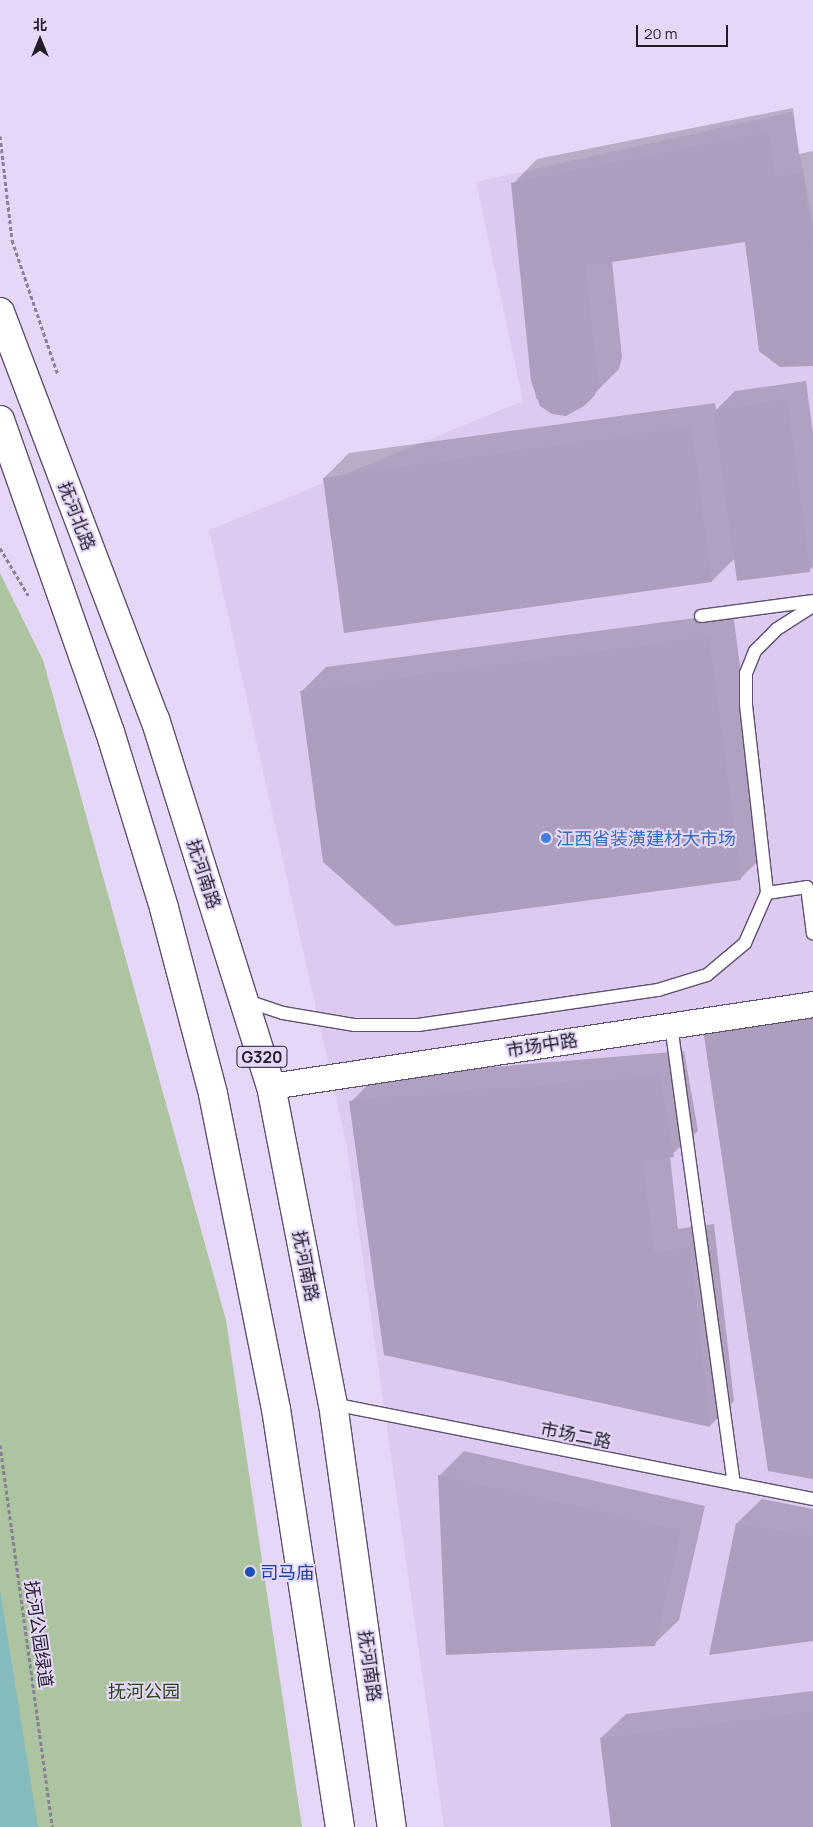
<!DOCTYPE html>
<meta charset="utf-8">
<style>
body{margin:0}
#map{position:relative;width:813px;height:1827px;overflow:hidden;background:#e6d7f8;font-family:Manrope,"Noto Sans SC",sans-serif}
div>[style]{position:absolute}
.built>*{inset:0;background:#dccaf1}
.green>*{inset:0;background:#acc4a0}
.water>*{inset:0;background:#85bbbd}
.shadow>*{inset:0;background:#0003}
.building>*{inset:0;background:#ac9ebc}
.path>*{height:3px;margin-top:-1.5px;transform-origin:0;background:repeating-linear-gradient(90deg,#897f96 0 4px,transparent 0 6.5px)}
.roads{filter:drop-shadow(1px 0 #5e516d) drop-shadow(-1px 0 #5e516d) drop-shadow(0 1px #5e516d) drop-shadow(0 -1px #5e516d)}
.service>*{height:12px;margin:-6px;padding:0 6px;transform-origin:6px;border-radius:6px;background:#fff}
.minor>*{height:25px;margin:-12.5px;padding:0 12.5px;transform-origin:12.5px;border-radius:12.5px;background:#fff}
.trunk>*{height:28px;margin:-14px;padding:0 14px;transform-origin:14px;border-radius:14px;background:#fff}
.dots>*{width:14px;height:14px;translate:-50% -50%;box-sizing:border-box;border:2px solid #e6d7f8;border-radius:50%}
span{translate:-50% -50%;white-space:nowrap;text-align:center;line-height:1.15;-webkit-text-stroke:4px #e6d7f8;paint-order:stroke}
.shield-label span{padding:1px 4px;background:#e6d7f8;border:1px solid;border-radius:4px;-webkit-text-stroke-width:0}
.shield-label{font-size:16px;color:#211c27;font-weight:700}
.street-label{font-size:18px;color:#211c27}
.shop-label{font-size:18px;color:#366cbe}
.left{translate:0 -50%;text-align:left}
.transit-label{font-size:18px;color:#164399}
.park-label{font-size:18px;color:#284714}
.north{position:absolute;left:15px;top:15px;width:50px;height:50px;-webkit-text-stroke:4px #e6d7f8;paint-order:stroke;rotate:0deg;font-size:14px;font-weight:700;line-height:20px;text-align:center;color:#211c27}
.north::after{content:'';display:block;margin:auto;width:18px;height:22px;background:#211c27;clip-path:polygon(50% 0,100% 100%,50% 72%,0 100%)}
.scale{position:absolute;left:636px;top:25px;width:92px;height:22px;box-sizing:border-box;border:2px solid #211c27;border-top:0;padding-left:6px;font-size:15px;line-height:18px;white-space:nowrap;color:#211c27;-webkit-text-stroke:4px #e6d7f8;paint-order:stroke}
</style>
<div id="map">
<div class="built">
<div style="clip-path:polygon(792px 112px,813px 222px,813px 1827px,444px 1827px,347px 1147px,209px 530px,523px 401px,476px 182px)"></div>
</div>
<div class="green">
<div style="clip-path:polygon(0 573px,43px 660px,226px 1320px,302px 1827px,27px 1827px,0 1640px)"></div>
</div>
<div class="water">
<div style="clip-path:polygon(0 1590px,38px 1827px,0 1827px)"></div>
</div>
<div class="shadow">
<div style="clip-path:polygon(793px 108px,799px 154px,813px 151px,813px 365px,781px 366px,746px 241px,612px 261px,622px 357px,619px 369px,583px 405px,553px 413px,536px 398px,513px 184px,537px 159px)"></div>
<div style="clip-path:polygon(806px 381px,813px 434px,813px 567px,809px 570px,735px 558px,712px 581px,324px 478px,349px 453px,715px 403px,716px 410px,735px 391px)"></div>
<div style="clip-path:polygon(733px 613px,765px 854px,741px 878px,302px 691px,326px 667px)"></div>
<div style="clip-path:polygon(684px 1051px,698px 1131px,670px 1156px,678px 1229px,714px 1224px,734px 1401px,710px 1426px,385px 1354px,351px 1102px,375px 1077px)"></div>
<div style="clip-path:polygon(464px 1451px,705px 1506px,679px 1620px,654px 1644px,439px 1476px)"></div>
<div style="clip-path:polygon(762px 1499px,813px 1509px,813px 1640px,737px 1523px)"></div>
<div style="clip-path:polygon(813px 1691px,813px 1827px,612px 1827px,601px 1738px,626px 1714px)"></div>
</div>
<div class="building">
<div style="clip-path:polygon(769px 132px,775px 178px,803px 172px,813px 254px,813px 366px,780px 367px,759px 351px,745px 242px,585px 266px,598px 383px,595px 395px,584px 406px,566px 416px,552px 414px,540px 406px,531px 381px,511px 183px)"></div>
<div style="clip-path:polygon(787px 400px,810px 572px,737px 581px,714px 410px)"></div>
<div style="clip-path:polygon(691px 427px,712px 582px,344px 633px,323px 478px)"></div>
<div style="clip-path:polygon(709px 637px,741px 880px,395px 926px,323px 862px,300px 691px)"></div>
<div style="clip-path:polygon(813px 1013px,813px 1479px,768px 1471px,703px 1029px)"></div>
<div style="clip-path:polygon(659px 1075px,674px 1157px,643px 1161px,654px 1253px,690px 1248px,710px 1427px,384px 1355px,349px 1101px)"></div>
<div style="clip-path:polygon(438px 1475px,681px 1530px,655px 1646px,446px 1655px)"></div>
<div style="clip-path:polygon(736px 1523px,813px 1537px,813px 1641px,709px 1655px)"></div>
<div style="clip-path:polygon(813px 1712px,813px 1827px,611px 1827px,600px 1738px)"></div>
</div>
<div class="path">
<div style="left:0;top:136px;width:105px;rotate:83.4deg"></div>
<div style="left:12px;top:240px;width:143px;rotate:71.2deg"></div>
<div style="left:0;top:548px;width:55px;rotate:59.2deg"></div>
<div style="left:0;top:1445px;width:386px;rotate:82.2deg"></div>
</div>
<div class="roads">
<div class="service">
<div style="left:813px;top:606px;width:43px;rotate:147.4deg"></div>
<div style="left:777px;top:629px;width:31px;rotate:135deg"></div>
<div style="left:755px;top:651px;width:24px;rotate:112deg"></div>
<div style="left:746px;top:673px;width:32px;rotate:90deg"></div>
<div style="left:746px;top:705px;width:189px;rotate:83.6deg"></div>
<div style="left:767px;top:893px;width:40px;rotate:-8.5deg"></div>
<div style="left:807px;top:887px;width:47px;rotate:82.7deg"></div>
<div style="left:701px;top:616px;width:113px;rotate:-7.6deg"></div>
<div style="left:244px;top:1000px;width:41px;rotate:18.4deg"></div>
<div style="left:283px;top:1013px;width:73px;rotate:9.5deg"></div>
<div style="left:355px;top:1025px;width:63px"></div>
<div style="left:418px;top:1025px;width:243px;rotate:-8.3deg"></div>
<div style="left:658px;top:990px;width:51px;rotate:-17deg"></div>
<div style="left:707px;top:975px;width:50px;rotate:-40.1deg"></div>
<div style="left:745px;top:943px;width:55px;rotate:-66.3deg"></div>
<div style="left:671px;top:1025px;width:463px;rotate:82.2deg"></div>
<div style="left:333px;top:1404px;width:489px;rotate:11.2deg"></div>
</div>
<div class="minor">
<div style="left:271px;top:1086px;width:548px;rotate:-8.6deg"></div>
</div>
<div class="trunk">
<div style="left:0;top:312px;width:436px;rotate:69.2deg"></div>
<div style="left:155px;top:719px;width:385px;rotate:72.5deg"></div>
<div style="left:271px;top:1086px;width:324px;rotate:79deg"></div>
<div style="left:333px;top:1404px;width:427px;rotate:82.1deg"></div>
<div style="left:0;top:420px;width:331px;rotate:70.6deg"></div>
<div style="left:110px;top:732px;width:184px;rotate:72.9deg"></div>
<div style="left:164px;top:908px;width:192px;rotate:75.2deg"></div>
<div style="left:213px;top:1094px;width:321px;rotate:78.7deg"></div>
<div style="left:276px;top:1409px;width:423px;rotate:81.3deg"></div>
</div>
</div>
<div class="dots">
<div style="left:546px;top:838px;background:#3f7fe0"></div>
<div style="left:250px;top:1572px;background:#1a4fb4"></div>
</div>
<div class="shield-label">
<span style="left:262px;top:1057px">G320</span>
</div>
<div class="street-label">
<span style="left:77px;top:516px;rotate:69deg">抚河北路</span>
<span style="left:204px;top:874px;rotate:72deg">抚河南路</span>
<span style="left:542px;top:1045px;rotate:-9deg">市场中路</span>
<span style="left:306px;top:1266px;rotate:79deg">抚河南路</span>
<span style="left:576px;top:1435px;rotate:11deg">市场二路</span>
<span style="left:39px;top:1634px;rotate:82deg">抚河公园绿道</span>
<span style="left:370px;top:1666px;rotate:82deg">抚河南路</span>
</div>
<div class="shop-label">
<span class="left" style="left:556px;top:838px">江西省装潢建材大市场</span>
</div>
<div class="transit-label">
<span class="left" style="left:260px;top:1572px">司马庙</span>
</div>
<div class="park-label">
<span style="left:144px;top:1691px">抚河公园</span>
</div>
<div class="north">北</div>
<div class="scale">20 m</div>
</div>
